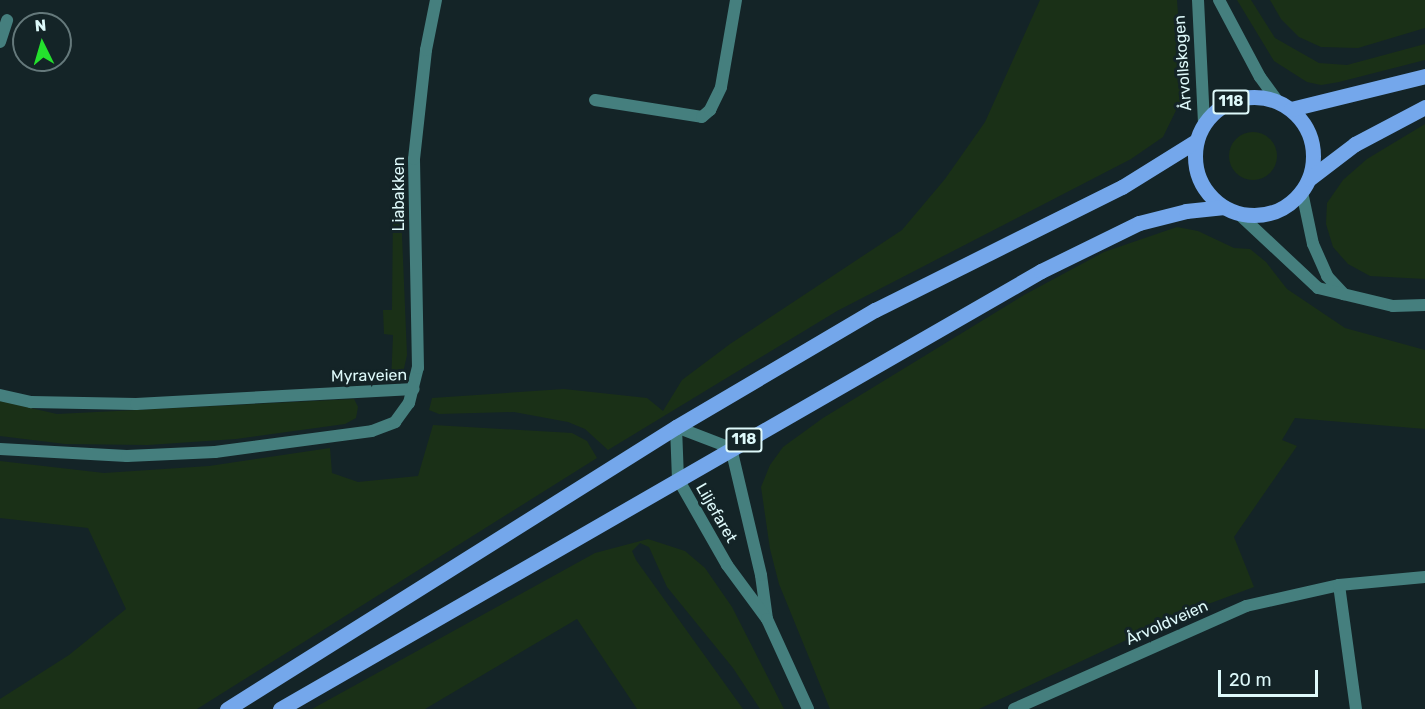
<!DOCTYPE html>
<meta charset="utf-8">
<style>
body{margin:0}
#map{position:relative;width:1425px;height:709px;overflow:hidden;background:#142427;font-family:Rubik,sans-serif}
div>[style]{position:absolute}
.green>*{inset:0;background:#1a3017}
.round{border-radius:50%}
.street>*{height:12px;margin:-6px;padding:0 6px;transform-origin:6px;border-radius:6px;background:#457f7e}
.primary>*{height:15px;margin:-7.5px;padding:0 7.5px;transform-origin:7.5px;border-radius:7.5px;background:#74a7eb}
.primary>.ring{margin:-7.5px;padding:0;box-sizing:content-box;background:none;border:15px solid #74a7eb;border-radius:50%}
span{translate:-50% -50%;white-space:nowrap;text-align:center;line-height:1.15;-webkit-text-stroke:6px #142427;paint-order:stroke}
.shield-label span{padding:2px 4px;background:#142427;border:2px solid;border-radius:4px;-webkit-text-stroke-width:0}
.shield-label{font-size:15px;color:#def9fa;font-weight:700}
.street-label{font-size:16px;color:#def9fa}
.north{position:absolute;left:12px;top:12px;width:60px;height:60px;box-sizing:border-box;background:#142427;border:2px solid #65797b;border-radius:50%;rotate:355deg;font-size:16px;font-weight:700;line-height:24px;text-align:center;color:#def9fa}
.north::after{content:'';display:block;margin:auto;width:21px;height:27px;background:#24e02d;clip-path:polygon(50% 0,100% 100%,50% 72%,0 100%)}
.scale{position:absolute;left:1218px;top:670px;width:100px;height:27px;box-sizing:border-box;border:3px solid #def9fa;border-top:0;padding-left:8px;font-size:18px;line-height:21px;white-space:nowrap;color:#def9fa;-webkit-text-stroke:4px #142427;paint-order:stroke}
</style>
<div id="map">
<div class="green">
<div style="clip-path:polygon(1040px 0,1177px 0,1184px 94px,1163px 137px,1131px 159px,837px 311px,608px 450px,585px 429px,568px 422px,514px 412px,439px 414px,429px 410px,432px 398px,564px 389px,647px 398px,663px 411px,682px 380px,730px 344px,902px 230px,945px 179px,985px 122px)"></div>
<div style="clip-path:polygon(1237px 0,1251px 0,1275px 38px,1319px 63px,1347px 65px,1425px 44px,1425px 60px,1339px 82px,1321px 85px,1307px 82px,1274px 61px)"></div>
<div style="clip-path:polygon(1270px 0,1425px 0,1425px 28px,1358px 48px,1321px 47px,1299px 37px,1281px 19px)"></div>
<div style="clip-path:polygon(1425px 124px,1425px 279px,1370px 276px,1348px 264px,1333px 247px,1326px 224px,1327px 203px,1343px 180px,1367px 159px)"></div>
<div class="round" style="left:1229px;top:132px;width:48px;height:48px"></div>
<div style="clip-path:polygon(393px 210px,401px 211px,407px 355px,401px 382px,391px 383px,393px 335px,384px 334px,383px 310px,392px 310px)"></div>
<div style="clip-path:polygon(1177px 227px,1198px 231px,1234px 248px,1250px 249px,1266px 262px,1287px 289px,1345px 328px,1425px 350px,1425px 429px,1295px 418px,1282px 440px,1297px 446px,1234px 537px,1254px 587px,1184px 613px,979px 709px,830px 709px,779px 584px,770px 549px,761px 487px,770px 465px,783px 447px,823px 418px,1024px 295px,1104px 252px)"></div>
<div style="clip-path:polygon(354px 399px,358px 407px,356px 418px,345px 424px,236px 439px,148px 445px,65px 444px,0 436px,0 401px,57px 414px)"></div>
<div style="clip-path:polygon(433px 425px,572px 433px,587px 441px,597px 458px,197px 709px,0 709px,0 699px,69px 655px,126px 609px,88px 528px,0 518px,0 461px,104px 473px,209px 466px,330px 448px,332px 473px,358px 482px,418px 476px)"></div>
<div style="clip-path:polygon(648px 539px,685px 551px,705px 568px,732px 607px,784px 709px,760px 709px,733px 668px,667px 587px,649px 547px,640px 543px,632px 551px,636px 560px,743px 709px,637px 709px,577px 619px,425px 709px,312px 709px,595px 553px)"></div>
</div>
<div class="street">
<div style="left:1198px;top:0;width:124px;rotate:87.2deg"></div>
<div style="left:1219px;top:0;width:87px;rotate:62deg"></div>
<div style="left:1260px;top:77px;width:31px;rotate:54deg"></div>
<div style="left:0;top:42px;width:23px;rotate:-72deg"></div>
<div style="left:595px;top:100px;width:108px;rotate:9deg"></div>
<div style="left:702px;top:117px;width:11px;rotate:-41deg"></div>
<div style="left:710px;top:110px;width:25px;rotate:-64deg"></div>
<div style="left:721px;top:87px;width:88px;rotate:-80.2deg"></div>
<div style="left:1302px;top:192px;width:53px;rotate:78.1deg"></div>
<div style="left:1313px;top:244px;width:35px;rotate:66deg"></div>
<div style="left:1327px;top:276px;width:25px;rotate:47deg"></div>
<div style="left:1240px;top:215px;width:107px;rotate:43.1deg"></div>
<div style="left:1318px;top:288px;width:77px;rotate:13.5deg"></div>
<div style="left:1393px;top:306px;width:32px;rotate:-2deg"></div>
<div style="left:0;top:395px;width:32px;rotate:13deg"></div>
<div style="left:31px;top:402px;width:105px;rotate:1.1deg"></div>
<div style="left:136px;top:404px;width:278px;rotate:-3.1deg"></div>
<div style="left:0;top:449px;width:127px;rotate:3.2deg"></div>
<div style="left:127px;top:456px;width:88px;rotate:-2.6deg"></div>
<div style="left:215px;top:452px;width:158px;rotate:-7.6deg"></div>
<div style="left:372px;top:431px;width:25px;rotate:-21deg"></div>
<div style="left:395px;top:422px;width:24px;rotate:-54deg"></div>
<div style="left:409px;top:403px;width:36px;rotate:-76deg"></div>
<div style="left:418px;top:368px;width:209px;rotate:-91.1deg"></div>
<div style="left:414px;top:159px;width:110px;rotate:-83.7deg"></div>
<div style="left:426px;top:50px;width:51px;rotate:-78.7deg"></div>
<div style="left:1339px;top:585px;width:125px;rotate:82.2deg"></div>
<div style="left:767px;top:619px;width:44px;rotate:-97.8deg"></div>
<div style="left:761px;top:575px;width:130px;rotate:-103.3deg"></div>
<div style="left:731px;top:448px;width:59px;rotate:-159.1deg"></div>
<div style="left:676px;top:427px;width:52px;rotate:87.8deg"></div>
<div style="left:678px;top:479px;width:99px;rotate:60.3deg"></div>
<div style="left:727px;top:565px;width:67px;rotate:53.5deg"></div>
<div style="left:767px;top:619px;width:99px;rotate:65.5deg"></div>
<div style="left:1014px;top:709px;width:254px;rotate:-23.9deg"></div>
<div style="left:1246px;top:606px;width:95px;rotate:-12.7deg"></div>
<div style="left:1339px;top:585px;width:86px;rotate:-5.3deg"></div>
</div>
<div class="primary">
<div class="ring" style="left:1195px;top:97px;width:103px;height:103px"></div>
<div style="left:1291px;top:109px;width:138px;rotate:-13.8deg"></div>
<div style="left:1309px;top:179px;width:58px;rotate:-37.3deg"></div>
<div style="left:1355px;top:144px;width:79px;rotate:-27.9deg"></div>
<div style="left:227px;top:709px;width:530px;rotate:-32.13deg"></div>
<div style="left:676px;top:427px;width:231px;rotate:-30.5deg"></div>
<div style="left:875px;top:310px;width:276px;rotate:-26.5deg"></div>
<div style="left:1122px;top:187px;width:87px;rotate:-31.9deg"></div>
<div style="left:280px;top:709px;width:878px;rotate:-29.92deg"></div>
<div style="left:1041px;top:271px;width:109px;rotate:-26.1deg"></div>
<div style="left:1139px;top:223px;width:49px;rotate:-14.3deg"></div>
<div style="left:1186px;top:211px;width:36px;rotate:-6deg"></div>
</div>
<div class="shield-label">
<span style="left:1231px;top:102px">118</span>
<span style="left:744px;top:440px">118</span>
</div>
<div class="street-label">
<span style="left:1183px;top:63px;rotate:-94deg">Årvollskogen</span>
<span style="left:399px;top:194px;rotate:-90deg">Liabakken</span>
<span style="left:369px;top:376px;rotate:-1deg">Myraveien</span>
<span style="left:716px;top:513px;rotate:60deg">Liljefaret</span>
<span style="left:1167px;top:623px;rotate:-24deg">Årvoldveien</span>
</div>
<div class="north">N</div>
<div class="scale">20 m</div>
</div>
